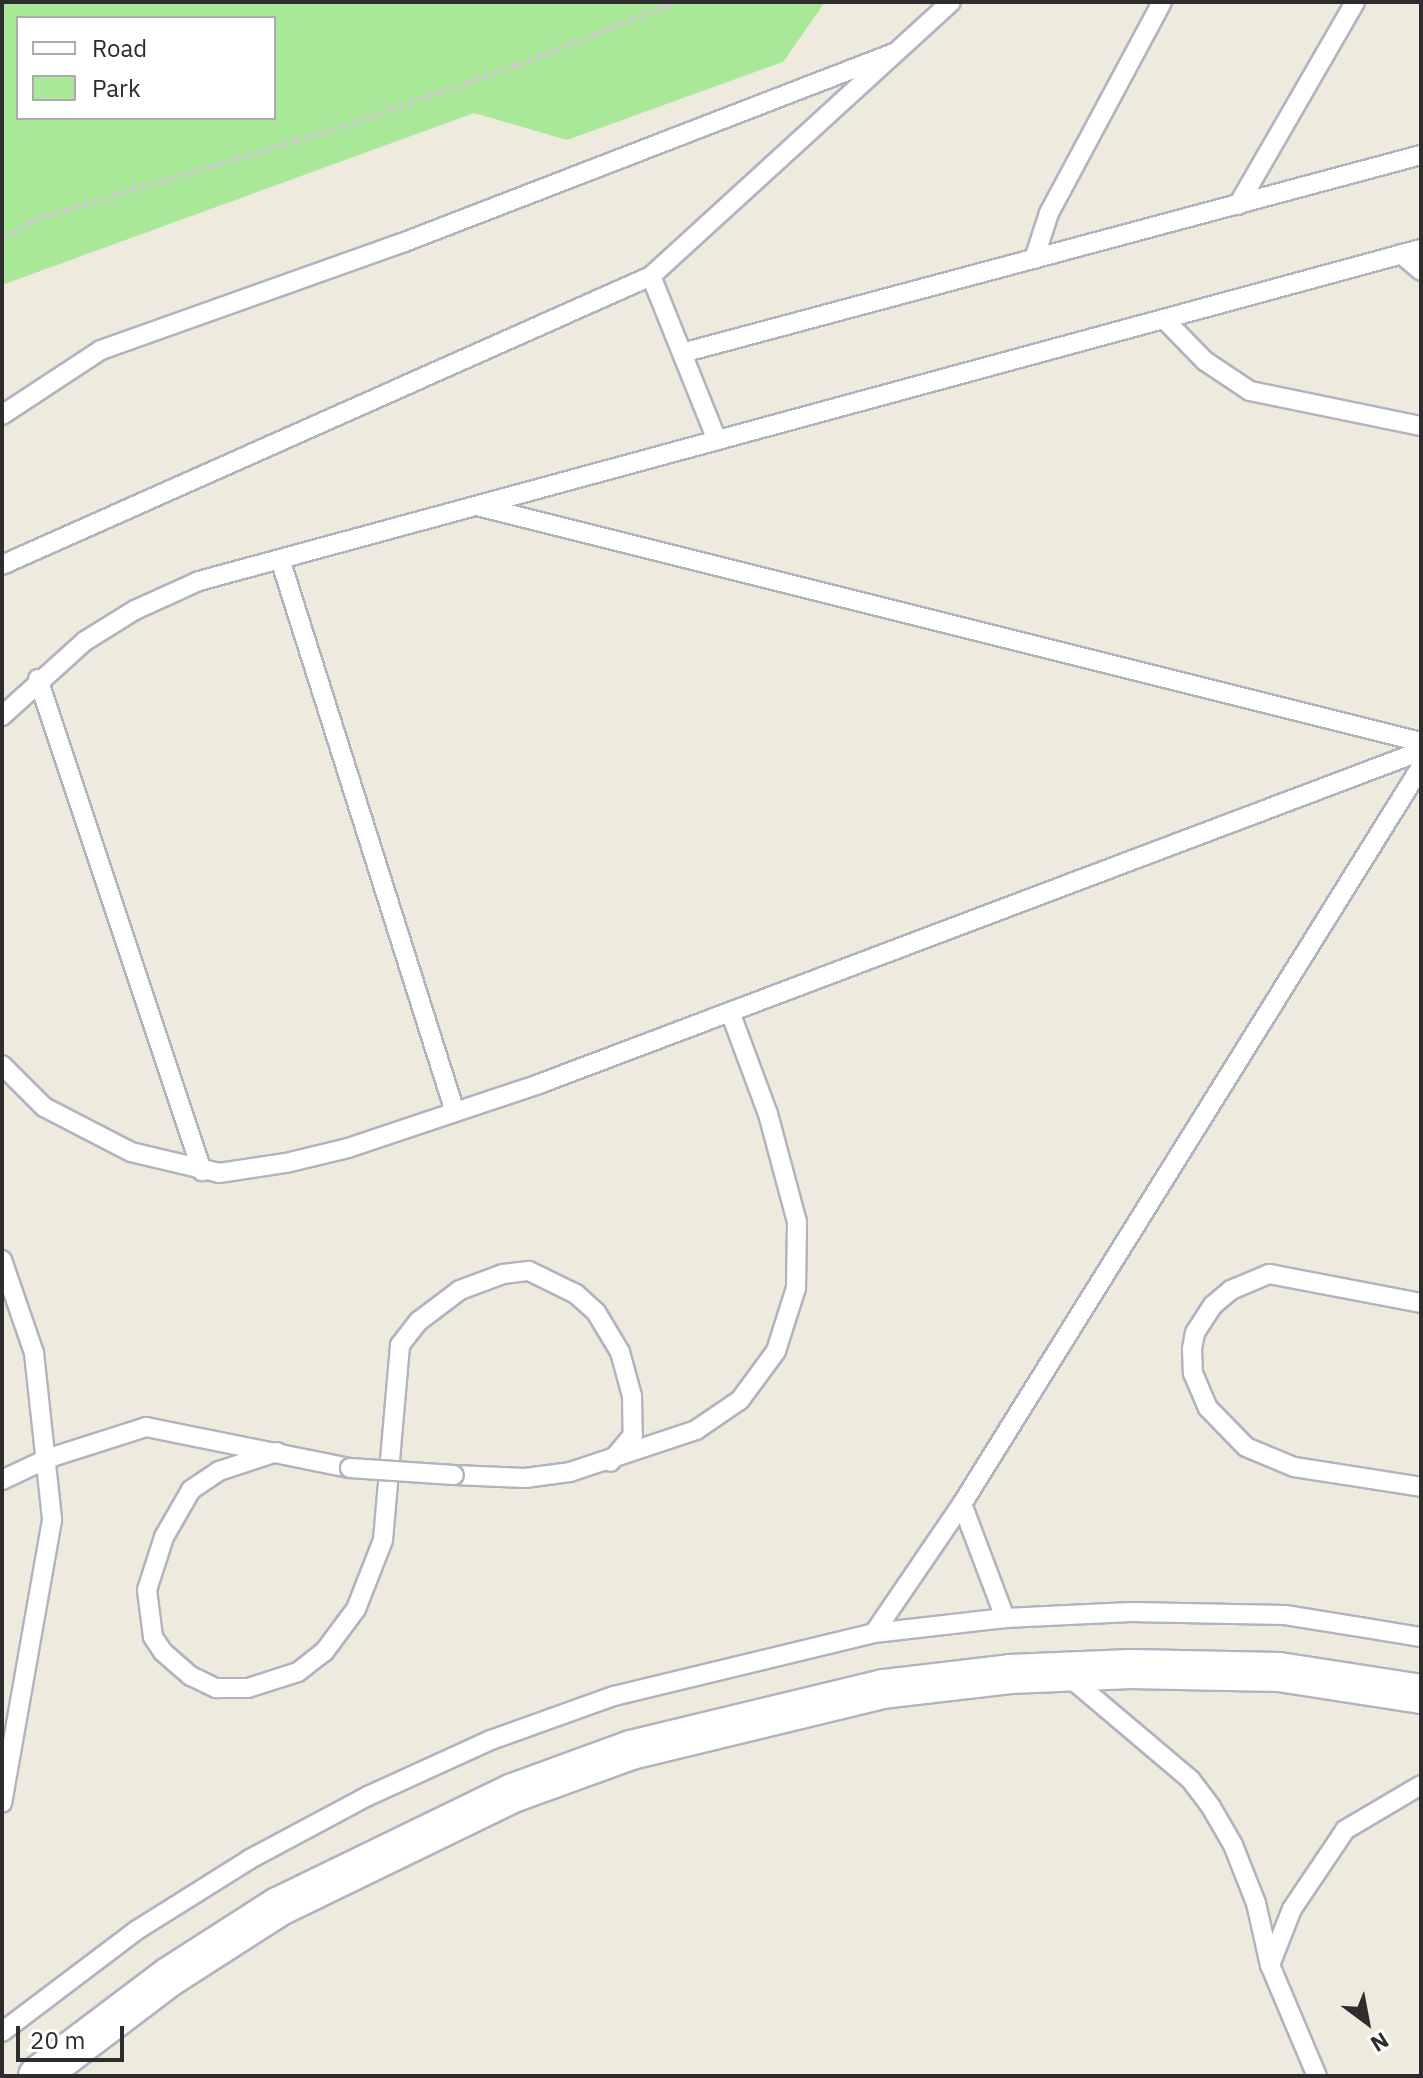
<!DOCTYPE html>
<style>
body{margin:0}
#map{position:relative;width:1423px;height:2078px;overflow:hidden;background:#efeade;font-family:"IBM Plex Sans",sans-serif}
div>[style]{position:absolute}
.green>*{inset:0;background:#a9e898}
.path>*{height:5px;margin-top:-2.5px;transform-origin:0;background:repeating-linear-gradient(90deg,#cdcdcd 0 6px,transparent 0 10px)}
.roads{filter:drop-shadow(2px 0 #b2b3c1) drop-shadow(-2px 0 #b2b3c1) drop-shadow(0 2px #b2b3c1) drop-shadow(0 -2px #b2b3c1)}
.service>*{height:18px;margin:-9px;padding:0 9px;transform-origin:9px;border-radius:9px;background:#fff}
.minor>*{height:38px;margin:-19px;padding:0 19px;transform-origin:19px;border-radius:19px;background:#fff}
.bridges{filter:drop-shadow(2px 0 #b2b3c1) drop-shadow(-2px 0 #b2b3c1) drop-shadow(0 2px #b2b3c1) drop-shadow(0 -2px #b2b3c1)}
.service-bridge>*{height:18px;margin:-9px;padding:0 9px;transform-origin:9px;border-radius:9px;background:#fff}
span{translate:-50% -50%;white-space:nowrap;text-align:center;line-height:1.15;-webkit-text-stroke:8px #fff;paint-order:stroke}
.frame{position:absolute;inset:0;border:4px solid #2d2d2d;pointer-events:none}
.legend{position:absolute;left:16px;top:16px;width:260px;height:104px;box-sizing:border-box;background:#fff;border:2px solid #ababab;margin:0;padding:10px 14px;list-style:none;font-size:24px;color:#2d2d2d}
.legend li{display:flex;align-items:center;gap:16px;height:40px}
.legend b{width:40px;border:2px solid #ababab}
.north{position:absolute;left:1327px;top:1982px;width:80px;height:80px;-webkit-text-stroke:6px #fff;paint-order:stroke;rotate:148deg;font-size:22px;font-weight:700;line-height:32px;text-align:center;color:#2d2d2d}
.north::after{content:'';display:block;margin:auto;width:28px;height:36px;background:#2d2d2d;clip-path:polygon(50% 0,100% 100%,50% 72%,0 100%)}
.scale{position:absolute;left:16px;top:2026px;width:108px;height:36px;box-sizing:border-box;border:4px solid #2d2d2d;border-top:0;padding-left:10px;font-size:24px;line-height:28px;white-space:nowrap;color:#2d2d2d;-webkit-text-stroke:6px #fff;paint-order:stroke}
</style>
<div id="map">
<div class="green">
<div style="clip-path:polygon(evenodd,2px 2px,825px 2px,783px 62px,567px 140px,474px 113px,2px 285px,2px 2px,18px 18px,274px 18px,274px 118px,18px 118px,18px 18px)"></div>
</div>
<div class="path">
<div style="left:2px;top:239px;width:39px;rotate:-31deg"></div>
<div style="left:35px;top:219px;width:310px;rotate:-16.7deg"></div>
<div style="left:332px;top:130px;width:196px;rotate:-19.4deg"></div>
<div style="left:517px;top:65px;width:170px;rotate:-21.7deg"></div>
</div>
<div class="roads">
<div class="service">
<div style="left:1238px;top:205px;width:234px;rotate:-60deg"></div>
<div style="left:1401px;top:254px;width:26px;rotate:40deg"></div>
<div style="left:1034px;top:259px;width:48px;rotate:-71.9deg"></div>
<div style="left:1049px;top:213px;width:239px;rotate:-61.8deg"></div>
<div style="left:651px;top:276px;width:177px;rotate:68.1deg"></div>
<div style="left:1164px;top:319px;width:59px;rotate:45.7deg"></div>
<div style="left:1205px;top:361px;width:54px;rotate:33.7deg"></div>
<div style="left:1250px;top:391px;width:175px;rotate:11.6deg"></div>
<div style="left:682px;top:353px;width:765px;rotate:-15deg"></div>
<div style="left:2px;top:415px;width:118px;rotate:-33.3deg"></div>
<div style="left:101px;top:350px;width:319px;rotate:-19.6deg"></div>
<div style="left:402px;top:243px;width:527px;rotate:-21.12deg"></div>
<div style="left:477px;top:506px;width:973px;rotate:14.04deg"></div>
<div style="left:280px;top:559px;width:580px;rotate:72.44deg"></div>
<div style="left:2px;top:565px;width:710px;rotate:-24deg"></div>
<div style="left:651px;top:276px;width:406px;rotate:-42.4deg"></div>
<div style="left:38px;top:679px;width:519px;rotate:71.57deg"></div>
<div style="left:2px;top:716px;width:112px;rotate:-42.1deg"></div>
<div style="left:85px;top:641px;width:59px;rotate:-31.8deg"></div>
<div style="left:135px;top:610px;width:70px;rotate:-24.4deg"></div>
<div style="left:199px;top:581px;width:1266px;rotate:-15.2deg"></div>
<div style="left:2px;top:1065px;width:59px;rotate:45deg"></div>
<div style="left:44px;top:1107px;width:98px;rotate:27.3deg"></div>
<div style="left:131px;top:1152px;width:90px;rotate:13.4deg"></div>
<div style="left:219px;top:1173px;width:68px;rotate:-8.5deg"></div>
<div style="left:286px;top:1163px;width:64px;rotate:-13.6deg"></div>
<div style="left:348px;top:1148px;width:201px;rotate:-18.5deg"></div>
<div style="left:539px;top:1084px;width:943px;rotate:-20.68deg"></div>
<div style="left:2px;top:1260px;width:98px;rotate:71deg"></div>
<div style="left:34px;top:1353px;width:168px;rotate:83.8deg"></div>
<div style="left:52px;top:1520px;width:287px;rotate:100deg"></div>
<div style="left:1421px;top:1303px;width:155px;rotate:-169.2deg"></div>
<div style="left:1269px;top:1274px;width:41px;rotate:157.2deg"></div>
<div style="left:1231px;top:1290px;width:23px;rotate:140deg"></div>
<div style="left:1213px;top:1305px;width:33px;rotate:123deg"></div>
<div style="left:1195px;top:1333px;width:16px;rotate:101deg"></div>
<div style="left:1192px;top:1349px;width:24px;rotate:88deg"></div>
<div style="left:1193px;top:1373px;width:38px;rotate:67deg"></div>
<div style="left:1208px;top:1408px;width:54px;rotate:45.7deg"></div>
<div style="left:1246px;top:1447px;width:52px;rotate:22.6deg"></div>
<div style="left:1294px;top:1467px;width:129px;rotate:8.9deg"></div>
<div style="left:277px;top:1452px;width:61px;rotate:161.9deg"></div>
<div style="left:219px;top:1471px;width:34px;rotate:146deg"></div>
<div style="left:191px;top:1490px;width:54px;rotate:119.9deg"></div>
<div style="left:164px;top:1537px;width:56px;rotate:107.8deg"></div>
<div style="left:147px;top:1590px;width:47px;rotate:82.7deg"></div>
<div style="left:153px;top:1637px;width:18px;rotate:56deg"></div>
<div style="left:163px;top:1652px;width:37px;rotate:41deg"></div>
<div style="left:191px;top:1676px;width:28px;rotate:26deg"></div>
<div style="left:216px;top:1688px;width:32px"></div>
<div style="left:248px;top:1688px;width:52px;rotate:-17.7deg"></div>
<div style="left:298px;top:1672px;width:33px;rotate:-38deg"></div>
<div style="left:324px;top:1652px;width:54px;rotate:-53.3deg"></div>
<div style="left:356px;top:1609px;width:74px;rotate:-68.6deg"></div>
<div style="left:383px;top:1540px;width:196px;rotate:-85deg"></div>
<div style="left:400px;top:1345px;width:31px;rotate:-52deg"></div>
<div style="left:419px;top:1321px;width:51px;rotate:-37.1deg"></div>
<div style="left:460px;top:1290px;width:46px;rotate:-20.4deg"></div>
<div style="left:503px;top:1274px;width:26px;rotate:-7deg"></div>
<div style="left:529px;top:1271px;width:52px;rotate:26.1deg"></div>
<div style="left:576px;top:1294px;width:27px;rotate:42deg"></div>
<div style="left:596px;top:1312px;width:47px;rotate:59deg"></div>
<div style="left:620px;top:1352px;width:46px;rotate:74.7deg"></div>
<div style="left:632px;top:1396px;width:39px;rotate:89deg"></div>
<div style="left:633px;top:1435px;width:35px;rotate:130deg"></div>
<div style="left:454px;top:1475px;width:71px;rotate:2.4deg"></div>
<div style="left:525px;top:1478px;width:45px;rotate:-7.6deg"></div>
<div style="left:570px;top:1472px;width:133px;rotate:-18.4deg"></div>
<div style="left:696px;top:1430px;width:53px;rotate:-34.3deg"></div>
<div style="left:740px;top:1400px;width:61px;rotate:-53.7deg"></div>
<div style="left:776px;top:1351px;width:66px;rotate:-72.4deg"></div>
<div style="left:796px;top:1288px;width:66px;rotate:-89.1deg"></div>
<div style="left:797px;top:1222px;width:112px;rotate:-105deg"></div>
<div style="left:768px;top:1114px;width:109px;rotate:-110.4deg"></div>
<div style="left:2px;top:1480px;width:52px;rotate:-25.1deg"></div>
<div style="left:49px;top:1458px;width:102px;rotate:-17.7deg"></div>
<div style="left:146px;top:1427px;width:208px;rotate:11.4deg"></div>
<div style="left:962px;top:1504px;width:122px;rotate:69.3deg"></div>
<div style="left:874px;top:1633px;width:156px;rotate:-55.7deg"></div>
<div style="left:962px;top:1504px;width:868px;rotate:-58.09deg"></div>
<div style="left:1068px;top:1676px;width:160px;rotate:40.2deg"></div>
<div style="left:1190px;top:1779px;width:35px;rotate:53deg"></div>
<div style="left:1211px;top:1807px;width:44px;rotate:59.9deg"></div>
<div style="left:1233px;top:1845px;width:62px;rotate:68.4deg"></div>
<div style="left:1256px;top:1903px;width:64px;rotate:77.3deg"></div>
<div style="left:1270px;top:1965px;width:121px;rotate:67.1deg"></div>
<div style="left:1270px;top:1965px;width:60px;rotate:-68.6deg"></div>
<div style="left:1292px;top:1909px;width:95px;rotate:-56.1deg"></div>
<div style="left:1345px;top:1830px;width:88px;rotate:-30.6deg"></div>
<div style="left:2px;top:2032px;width:169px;rotate:-37.1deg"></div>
<div style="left:137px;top:1930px;width:133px;rotate:-32.1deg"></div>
<div style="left:250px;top:1859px;width:134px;rotate:-28.1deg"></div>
<div style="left:368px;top:1796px;width:135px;rotate:-24.5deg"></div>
<div style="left:491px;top:1740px;width:131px;rotate:-19.7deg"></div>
<div style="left:614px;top:1696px;width:268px;rotate:-13.6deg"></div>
<div style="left:874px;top:1633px;width:132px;rotate:-6.5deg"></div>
<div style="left:1005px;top:1618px;width:126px;rotate:-2.7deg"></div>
<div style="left:1131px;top:1612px;width:154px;rotate:1.1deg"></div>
<div style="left:1285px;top:1615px;width:138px;rotate:9.2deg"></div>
</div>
<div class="minor">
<div style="left:38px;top:2076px;width:164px;rotate:-37.1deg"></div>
<div style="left:169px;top:1977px;width:130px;rotate:-32.7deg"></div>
<div style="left:278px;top:1907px;width:261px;rotate:-25.9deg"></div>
<div style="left:513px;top:1793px;width:126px;rotate:-20deg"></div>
<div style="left:631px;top:1750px;width:259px;rotate:-13.6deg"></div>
<div style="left:883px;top:1689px;width:128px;rotate:-6.7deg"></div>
<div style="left:1010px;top:1674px;width:121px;rotate:-2.4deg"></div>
<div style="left:1131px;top:1669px;width:148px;rotate:1.2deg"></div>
<div style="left:1279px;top:1672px;width:144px;rotate:8.8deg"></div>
</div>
</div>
<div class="bridges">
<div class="service-bridge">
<div style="left:350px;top:1468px;width:104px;rotate:3.9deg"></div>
</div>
</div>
<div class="frame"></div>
<ul class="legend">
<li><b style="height:10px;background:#fff"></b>Road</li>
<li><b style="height:22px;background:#a9e898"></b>Park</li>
</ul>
<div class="north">N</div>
<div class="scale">20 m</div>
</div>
